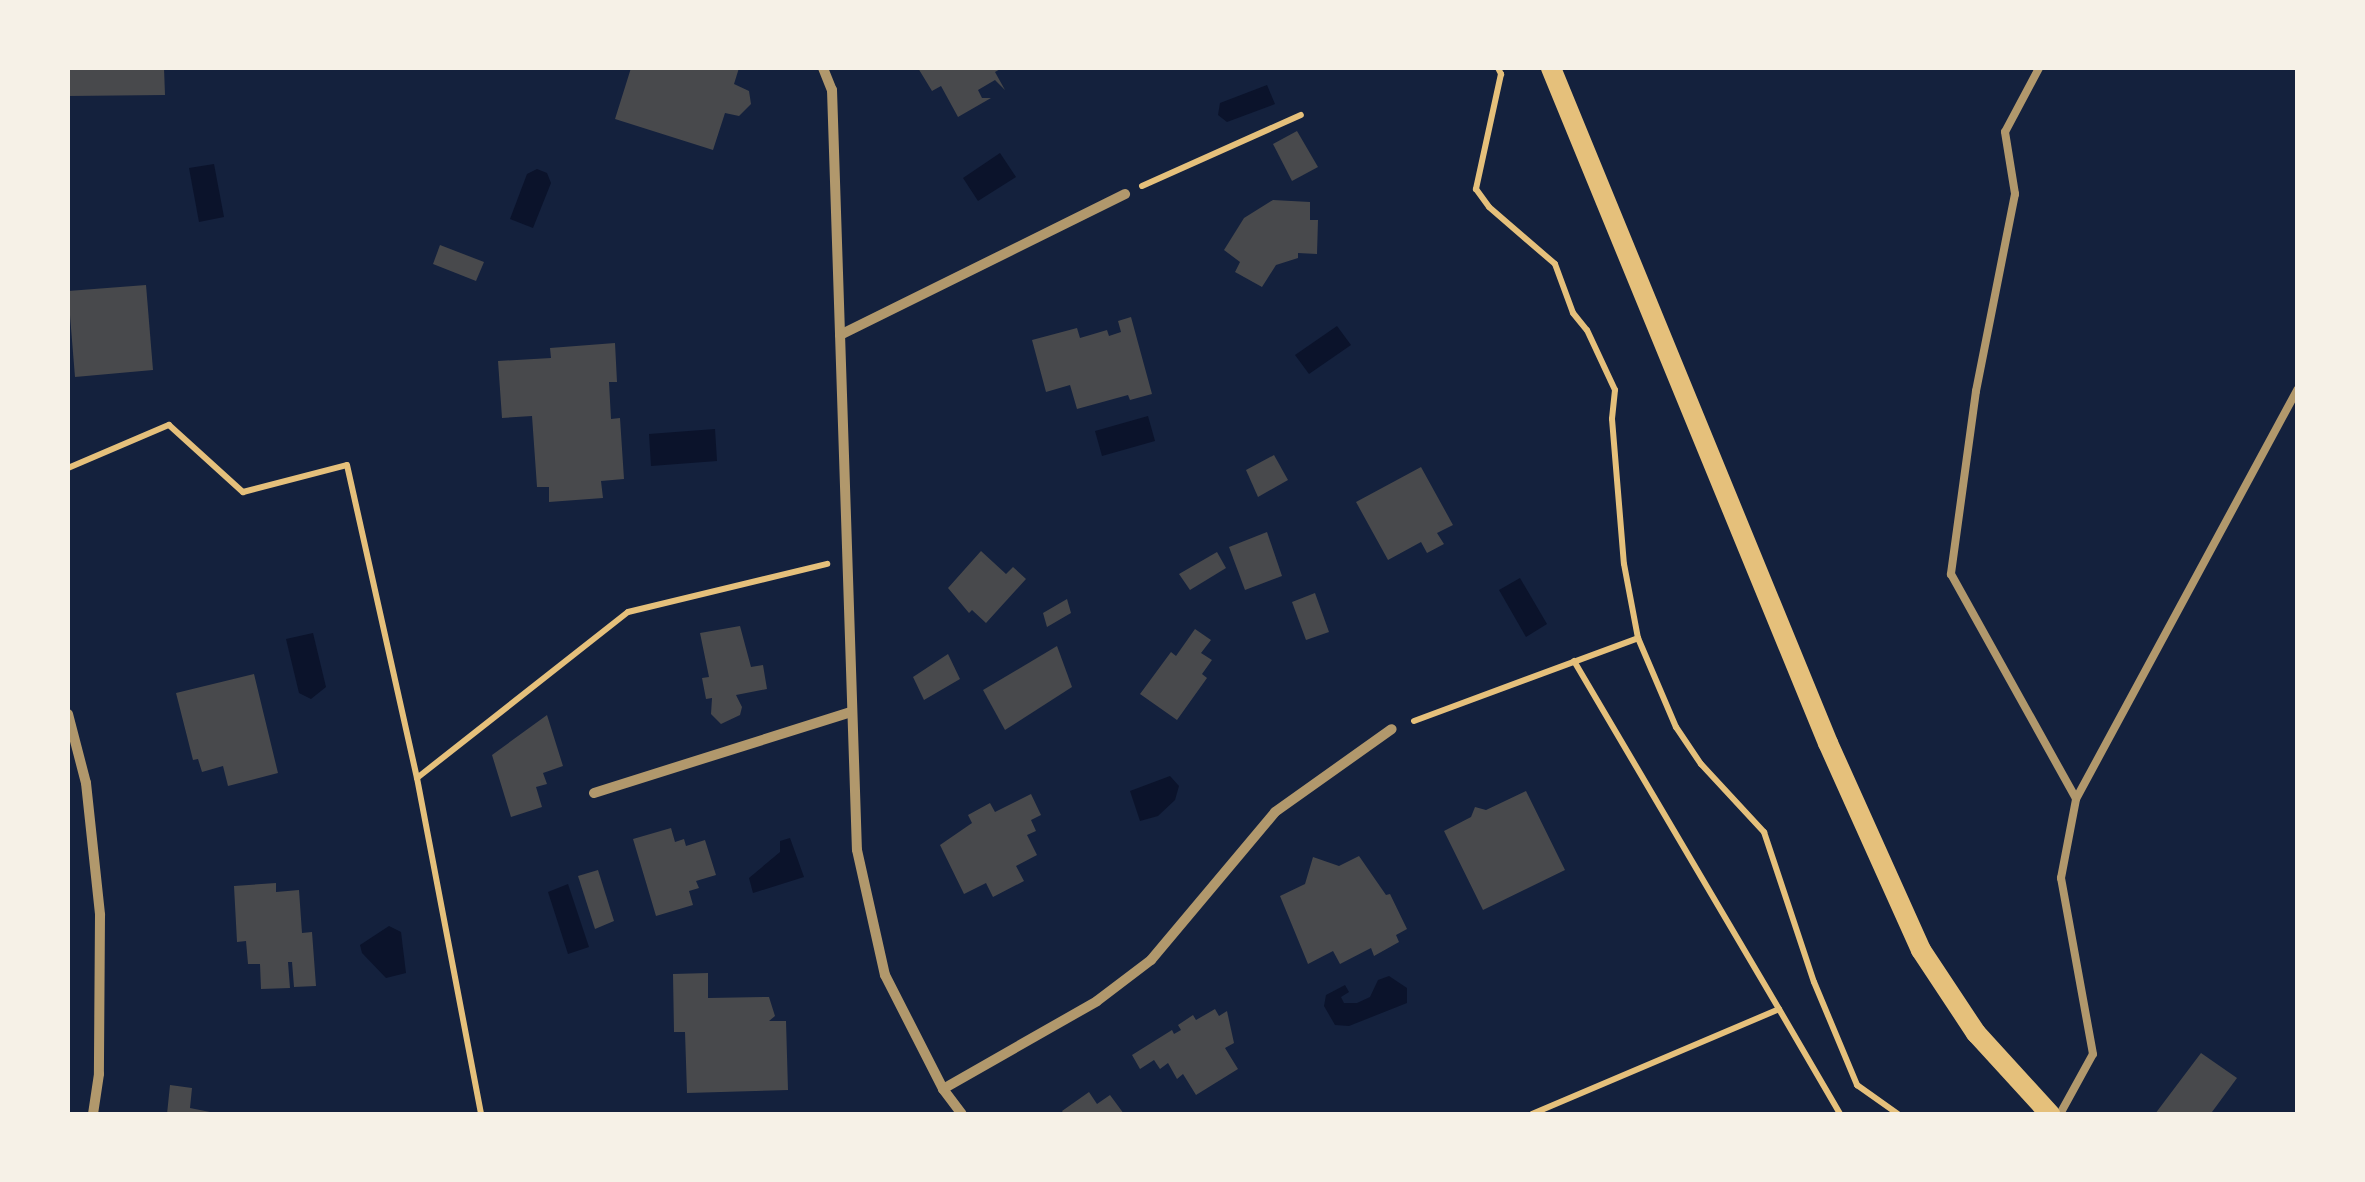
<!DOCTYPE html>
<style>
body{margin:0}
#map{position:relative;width:2365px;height:1182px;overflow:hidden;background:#14213d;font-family:"DM Sans",sans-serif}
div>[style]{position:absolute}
.water>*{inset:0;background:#0b132b}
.building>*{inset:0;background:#48494c}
.path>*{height:6px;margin:-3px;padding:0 3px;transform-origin:3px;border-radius:3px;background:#e5c07b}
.service>*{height:8px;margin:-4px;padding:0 4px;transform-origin:4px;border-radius:4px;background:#b1986c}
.minor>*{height:10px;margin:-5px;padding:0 5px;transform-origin:5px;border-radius:5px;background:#b1986c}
.secondary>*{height:20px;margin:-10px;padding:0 10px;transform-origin:10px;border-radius:10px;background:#e5c07b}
span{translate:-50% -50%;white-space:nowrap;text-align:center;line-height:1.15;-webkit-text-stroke:8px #f6f1e7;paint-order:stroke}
.frame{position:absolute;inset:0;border:70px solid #f6f1e7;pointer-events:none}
</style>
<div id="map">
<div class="water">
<div style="clip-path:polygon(1267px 85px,1275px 104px,1227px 122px,1218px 115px,1220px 103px)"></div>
<div style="clip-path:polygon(1000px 153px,1016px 177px,978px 201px,963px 178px)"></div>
<div style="clip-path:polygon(214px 164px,224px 217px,199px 222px,189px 168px)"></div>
<div style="clip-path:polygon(537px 169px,547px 173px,551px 183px,533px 228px,510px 219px,527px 174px)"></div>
<div style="clip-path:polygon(1337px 326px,1351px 345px,1309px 374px,1295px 355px)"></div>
<div style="clip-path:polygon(1148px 416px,1155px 441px,1102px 456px,1095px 431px)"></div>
<div style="clip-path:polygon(715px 429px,717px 461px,651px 466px,649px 434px)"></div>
<div style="clip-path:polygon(1520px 578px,1547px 624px,1526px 637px,1499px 590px)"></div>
<div style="clip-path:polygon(313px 633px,326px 687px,311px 699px,299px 693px,286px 639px)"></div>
<div style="clip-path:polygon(1170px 776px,1179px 786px,1175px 800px,1158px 816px,1140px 821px,1130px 791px)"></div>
<div style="clip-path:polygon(790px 838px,804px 877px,753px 893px,749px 878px,780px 852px,780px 841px)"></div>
<div style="clip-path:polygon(568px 884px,589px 947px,568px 954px,548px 892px)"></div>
<div style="clip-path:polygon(389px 926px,401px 932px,406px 973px,386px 978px,362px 953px,360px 945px)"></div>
<div style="clip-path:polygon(1389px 976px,1407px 988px,1407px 1003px,1349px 1026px,1335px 1025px,1324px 1006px,1326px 995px,1345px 985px,1349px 992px,1341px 997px,1344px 1003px,1357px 1003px,1370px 997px,1378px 980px)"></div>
</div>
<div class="building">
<div style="clip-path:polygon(68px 68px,164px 68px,165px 95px,68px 96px)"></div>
<div style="clip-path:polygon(631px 68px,739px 68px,734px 84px,749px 91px,751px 104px,739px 116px,725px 113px,713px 150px,615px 119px)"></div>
<div style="clip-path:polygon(918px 68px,1002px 68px,995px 72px,1005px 90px,995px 80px,978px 90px,982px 98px,991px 98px,958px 117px,941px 86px,932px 91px)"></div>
<div style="clip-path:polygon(1297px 131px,1318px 167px,1292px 181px,1273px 144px)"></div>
<div style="clip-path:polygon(1273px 200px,1310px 202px,1310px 220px,1318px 220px,1317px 254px,1298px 253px,1298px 258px,1276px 265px,1262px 287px,1235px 272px,1240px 262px,1224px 250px,1244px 218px)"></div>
<div style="clip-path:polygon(440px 245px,484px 262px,476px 281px,433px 264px)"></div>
<div style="clip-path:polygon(146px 285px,153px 370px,75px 377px,68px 291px)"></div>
<div style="clip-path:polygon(1131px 317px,1152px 394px,1130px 400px,1128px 395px,1077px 409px,1070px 385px,1046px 392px,1032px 340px,1077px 328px,1080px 338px,1107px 330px,1109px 336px,1121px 332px,1118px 321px)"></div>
<div style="clip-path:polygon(615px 343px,617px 382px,609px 382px,611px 419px,620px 418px,624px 479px,601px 481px,603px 498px,549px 502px,549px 487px,537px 487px,532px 416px,502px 418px,498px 361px,551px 358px,550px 348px)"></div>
<div style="clip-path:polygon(1274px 455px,1288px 480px,1258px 497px,1246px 470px)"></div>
<div style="clip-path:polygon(1421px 467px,1453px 525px,1437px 533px,1444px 544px,1427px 553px,1421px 542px,1388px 560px,1356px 502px)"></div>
<div style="clip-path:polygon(1267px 532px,1282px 576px,1245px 590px,1229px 547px)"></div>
<div style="clip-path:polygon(981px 551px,1006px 574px,1013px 567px,1026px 579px,986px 623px,972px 610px,969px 613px,948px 588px)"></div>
<div style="clip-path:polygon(1217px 552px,1226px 568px,1190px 590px,1179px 574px)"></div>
<div style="clip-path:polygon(1315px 593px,1329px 632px,1306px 640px,1292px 602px)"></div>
<div style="clip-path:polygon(1067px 599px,1071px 613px,1047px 627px,1043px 613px)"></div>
<div style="clip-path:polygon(740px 626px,751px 667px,763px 665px,767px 689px,736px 695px,742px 707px,740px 715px,721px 724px,711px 714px,712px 698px,706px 699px,702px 678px,709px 677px,700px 633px)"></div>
<div style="clip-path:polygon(1195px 629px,1211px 640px,1201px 653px,1212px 660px,1202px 674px,1207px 678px,1177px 720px,1140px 694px,1171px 652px,1176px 656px)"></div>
<div style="clip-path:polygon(1057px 646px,1072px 687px,1005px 730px,983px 690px)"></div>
<div style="clip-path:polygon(948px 654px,960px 679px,924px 700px,913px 677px)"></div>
<div style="clip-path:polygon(254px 674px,278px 773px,228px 786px,223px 766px,202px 772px,198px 759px,193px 760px,176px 693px)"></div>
<div style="clip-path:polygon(547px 715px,563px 766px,543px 773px,547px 784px,536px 787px,542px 807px,511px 817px,492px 755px)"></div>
<div style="clip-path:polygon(1526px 791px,1565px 870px,1483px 910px,1444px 831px,1471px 817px,1475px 807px,1486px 810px)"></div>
<div style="clip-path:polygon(1031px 794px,1041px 815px,1031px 820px,1036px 831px,1027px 835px,1037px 855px,1016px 866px,1024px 881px,993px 897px,986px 883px,964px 894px,940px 845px,972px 823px,968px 815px,990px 803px,995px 812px)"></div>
<div style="clip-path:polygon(671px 828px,675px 842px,684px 839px,686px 846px,705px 840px,716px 875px,696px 881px,699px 888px,689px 891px,693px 905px,656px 916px,633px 839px)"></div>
<div style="clip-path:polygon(1359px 856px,1386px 895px,1390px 894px,1407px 929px,1396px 935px,1399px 942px,1374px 956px,1371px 948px,1340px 964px,1333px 951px,1308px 964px,1280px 896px,1305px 884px,1313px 857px,1339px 866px)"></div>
<div style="clip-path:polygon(598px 870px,614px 921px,595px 929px,578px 876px)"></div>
<div style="clip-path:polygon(276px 883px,276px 892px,299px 890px,302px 933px,312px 932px,316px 986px,294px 987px,292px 962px,288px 962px,290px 988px,261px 989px,260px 964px,248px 964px,246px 941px,237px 942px,234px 886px)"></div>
<div style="clip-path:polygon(708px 973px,708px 998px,769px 997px,775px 1016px,769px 1021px,786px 1021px,788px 1090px,687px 1093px,685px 1032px,674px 1032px,673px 974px)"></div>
<div style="clip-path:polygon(1215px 1009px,1219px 1016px,1227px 1011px,1234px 1043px,1225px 1048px,1238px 1069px,1196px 1095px,1183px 1074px,1177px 1079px,1168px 1063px,1160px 1069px,1154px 1060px,1140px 1069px,1132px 1055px,1172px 1030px,1174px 1034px,1181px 1030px,1178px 1025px,1193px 1015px,1196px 1020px)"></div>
<div style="clip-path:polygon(2201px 1053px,2237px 1078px,2212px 1112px,2216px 1114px,2155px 1114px)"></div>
<div style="clip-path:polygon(170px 1085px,192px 1088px,190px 1108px,220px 1114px,167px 1114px)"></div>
<div style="clip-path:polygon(1089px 1092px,1097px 1104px,1110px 1095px,1124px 1114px,1064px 1114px,1062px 1111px)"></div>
</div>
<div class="path">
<div style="left:1498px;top:68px;width:7px;rotate:63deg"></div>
<div style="left:1501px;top:74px;width:118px;rotate:102.3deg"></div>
<div style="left:1476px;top:189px;width:22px;rotate:54deg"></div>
<div style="left:1489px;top:207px;width:87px;rotate:40.8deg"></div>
<div style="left:1555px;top:264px;width:52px;rotate:69.8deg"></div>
<div style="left:1573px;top:313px;width:22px;rotate:51deg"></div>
<div style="left:1587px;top:330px;width:66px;rotate:65deg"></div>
<div style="left:1615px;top:390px;width:29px;rotate:96deg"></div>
<div style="left:1612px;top:419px;width:145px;rotate:85.3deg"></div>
<div style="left:1624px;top:564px;width:75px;rotate:79.3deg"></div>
<div style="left:1638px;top:638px;width:97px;rotate:66.9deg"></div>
<div style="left:1676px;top:727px;width:45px;rotate:56deg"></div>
<div style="left:1701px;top:764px;width:93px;rotate:47.2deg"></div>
<div style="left:1764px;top:832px;width:158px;rotate:71.6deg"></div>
<div style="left:1814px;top:982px;width:112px;rotate:67.3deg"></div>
<div style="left:1857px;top:1085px;width:50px;rotate:35.3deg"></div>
<div style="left:1142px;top:186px;width:174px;rotate:-24.1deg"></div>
<div style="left:68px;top:468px;width:110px;rotate:-23.1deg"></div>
<div style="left:169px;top:425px;width:100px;rotate:42.2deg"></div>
<div style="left:243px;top:492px;width:107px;rotate:-14.6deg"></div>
<div style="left:347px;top:465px;width:321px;rotate:77.4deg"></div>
<div style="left:417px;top:778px;width:342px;rotate:79.2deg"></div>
<div style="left:1574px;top:661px;width:404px;rotate:59.5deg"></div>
<div style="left:1414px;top:721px;width:239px;rotate:-20.3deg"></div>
<div style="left:417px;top:778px;width:268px;rotate:-38.2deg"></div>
<div style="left:628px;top:612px;width:205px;rotate:-13.6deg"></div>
<div style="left:1532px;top:1114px;width:268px;rotate:-23deg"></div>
<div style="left:1779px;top:1009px;width:121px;rotate:59.8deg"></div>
</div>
<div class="service">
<div style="left:2039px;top:68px;width:72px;rotate:118deg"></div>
<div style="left:2005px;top:132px;width:63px;rotate:80.8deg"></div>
<div style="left:2015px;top:194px;width:201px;rotate:101.2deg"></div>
<div style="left:1976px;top:391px;width:185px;rotate:97.8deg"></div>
<div style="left:1951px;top:574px;width:257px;rotate:60.9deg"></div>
<div style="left:2060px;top:1114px;width:68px;rotate:-61.2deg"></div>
<div style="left:2093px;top:1054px;width:179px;rotate:-100.3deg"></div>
<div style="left:2061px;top:878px;width:80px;rotate:-79.2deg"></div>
<div style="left:2076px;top:799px;width:466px;rotate:-61.6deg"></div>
</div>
<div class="minor">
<div style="left:823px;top:68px;width:24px;rotate:68deg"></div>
<div style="left:832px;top:90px;width:760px;rotate:88.12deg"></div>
<div style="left:857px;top:850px;width:128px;rotate:77.4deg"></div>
<div style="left:885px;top:975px;width:128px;rotate:63deg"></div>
<div style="left:943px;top:1089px;width:31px;rotate:53deg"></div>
<div style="left:840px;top:335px;width:318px;rotate:-26.3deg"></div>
<div style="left:68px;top:714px;width:71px;rotate:75.4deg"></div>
<div style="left:86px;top:783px;width:133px;rotate:83.9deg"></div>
<div style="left:100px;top:915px;width:159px;rotate:90.4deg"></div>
<div style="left:99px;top:1074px;width:40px;rotate:98.5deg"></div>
<div style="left:594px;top:793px;width:269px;rotate:-17.5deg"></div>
<div style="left:943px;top:1089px;width:177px;rotate:-29.7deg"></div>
<div style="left:1097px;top:1001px;width:68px;rotate:-37.2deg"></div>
<div style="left:1151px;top:960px;width:193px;rotate:-50deg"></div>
<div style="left:1275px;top:812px;width:143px;rotate:-35.4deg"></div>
</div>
<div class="secondary">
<div style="left:1551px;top:68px;width:730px;rotate:67.69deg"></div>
<div style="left:1828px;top:743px;width:227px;rotate:65.8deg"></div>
<div style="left:1921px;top:950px;width:100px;rotate:56.5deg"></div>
<div style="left:1976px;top:1033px;width:110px;rotate:47.6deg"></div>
</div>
<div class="frame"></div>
</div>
